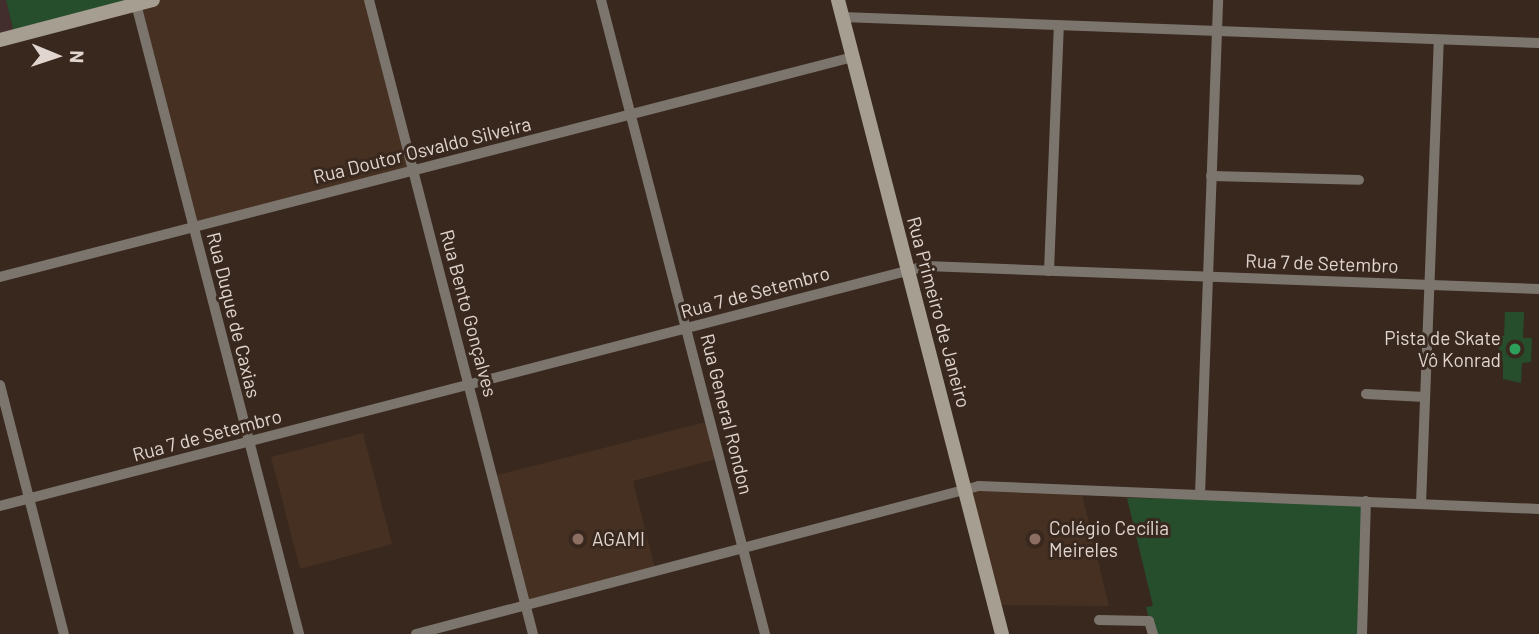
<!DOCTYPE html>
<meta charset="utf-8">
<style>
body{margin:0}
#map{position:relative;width:1539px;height:634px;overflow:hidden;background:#39281e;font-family:Barlow,sans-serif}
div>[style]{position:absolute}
.commercial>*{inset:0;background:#422e2d}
.built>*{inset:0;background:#463022}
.green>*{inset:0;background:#264e2d}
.street>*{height:10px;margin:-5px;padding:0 5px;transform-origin:5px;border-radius:5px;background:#7b756d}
.secondary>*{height:14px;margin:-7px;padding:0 7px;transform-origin:7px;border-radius:7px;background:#a79e92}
.dots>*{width:19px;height:19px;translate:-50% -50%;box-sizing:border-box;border:4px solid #39281e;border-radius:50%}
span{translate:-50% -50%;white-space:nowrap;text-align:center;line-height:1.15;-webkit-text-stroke:6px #39281e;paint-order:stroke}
.street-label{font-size:19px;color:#e0d5cf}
.poi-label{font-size:19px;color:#e0d5cf}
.right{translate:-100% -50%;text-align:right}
.left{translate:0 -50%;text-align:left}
.north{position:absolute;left:21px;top:21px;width:70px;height:70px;-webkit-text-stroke:5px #39281e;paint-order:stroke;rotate:92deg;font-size:19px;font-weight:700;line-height:28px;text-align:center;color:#e0d5cf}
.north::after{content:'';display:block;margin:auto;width:24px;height:32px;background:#e0d5cf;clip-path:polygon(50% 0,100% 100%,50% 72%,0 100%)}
</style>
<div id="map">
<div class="commercial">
<div style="clip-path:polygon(0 0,6px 0,15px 36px,0 40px)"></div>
</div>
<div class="built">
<div style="clip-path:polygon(153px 0,369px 0,414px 171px,194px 227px,136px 4px)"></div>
<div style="clip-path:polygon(710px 421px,720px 458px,633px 481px,656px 572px,526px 605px,493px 476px)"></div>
<div style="clip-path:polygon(363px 433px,392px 544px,300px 569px,271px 457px)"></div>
<div style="clip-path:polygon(965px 490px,1081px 490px,1109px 606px,995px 605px)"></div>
</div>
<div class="green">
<div style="clip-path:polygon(6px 0,152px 0,15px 36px)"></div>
<div style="clip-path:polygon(1505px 312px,1524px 312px,1523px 338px,1532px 338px,1531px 362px,1522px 363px,1521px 383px,1503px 379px,1503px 361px,1499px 360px,1499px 336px,1504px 336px)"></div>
<div style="clip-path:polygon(1127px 498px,1366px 501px,1362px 634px,1153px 634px,1146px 607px,1153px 606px)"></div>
</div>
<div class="street">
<div style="left:369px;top:0;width:655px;rotate:75.5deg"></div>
<div style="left:601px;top:0;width:655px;rotate:75.5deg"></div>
<div style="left:136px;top:4px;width:651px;rotate:75.49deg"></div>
<div style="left:842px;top:17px;width:697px;rotate:2.14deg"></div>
<div style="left:1211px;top:176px;width:148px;rotate:1.5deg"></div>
<div style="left:1049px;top:271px;width:246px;rotate:-87.7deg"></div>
<div style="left:0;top:277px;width:881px;rotate:-14.46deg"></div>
<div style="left:0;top:385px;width:257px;rotate:75.6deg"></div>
<div style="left:1366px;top:394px;width:59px;rotate:2.9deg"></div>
<div style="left:1200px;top:495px;width:495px;rotate:-87.9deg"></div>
<div style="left:1421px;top:504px;width:464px;rotate:-87.8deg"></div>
<div style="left:0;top:506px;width:957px;rotate:-14.53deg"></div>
<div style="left:926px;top:266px;width:613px;rotate:2.15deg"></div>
<div style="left:1099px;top:620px;width:50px;rotate:1.1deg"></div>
<div style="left:1149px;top:621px;width:14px;rotate:73deg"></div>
<div style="left:416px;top:634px;width:582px;rotate:-14.73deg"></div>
<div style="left:979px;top:486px;width:560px;rotate:2.35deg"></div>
<div style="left:1362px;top:634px;width:133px;rotate:-88.3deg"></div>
</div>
<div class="secondary">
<div style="left:838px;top:0;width:655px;rotate:75.5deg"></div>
<div style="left:0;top:40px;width:158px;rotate:-14.7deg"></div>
</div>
<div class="dots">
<div style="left:1515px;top:349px;background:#2e9e5b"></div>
<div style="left:578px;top:539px;background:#8d6e63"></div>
<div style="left:1035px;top:539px;background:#8d6e63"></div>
</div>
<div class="street-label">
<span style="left:422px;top:150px;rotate:-14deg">Rua Doutor Osvaldo Silveira</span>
<span style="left:1322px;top:263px;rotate:2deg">Rua 7 de Setembro</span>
<span style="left:755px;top:292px;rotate:-15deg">Rua 7 de Setembro</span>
<span style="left:939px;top:312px;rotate:75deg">Rua Primeiro de Janeiro</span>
<span style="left:469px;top:313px;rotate:75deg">Rua Bento Gonçalves</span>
<span style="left:234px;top:315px;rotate:76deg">Rua Duque de Caxias</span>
<span style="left:727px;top:414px;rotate:76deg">Rua General Rondon</span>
<span style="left:207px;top:435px;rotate:-15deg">Rua 7 de Setembro</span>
</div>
<div class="poi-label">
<span class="right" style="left:1501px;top:349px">Pista de Skate<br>Vô Konrad</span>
<span class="left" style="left:1049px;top:539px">Colégio Cecília<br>Meireles</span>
<span class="left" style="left:592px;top:539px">AGAMI</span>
</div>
<div class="north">N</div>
</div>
